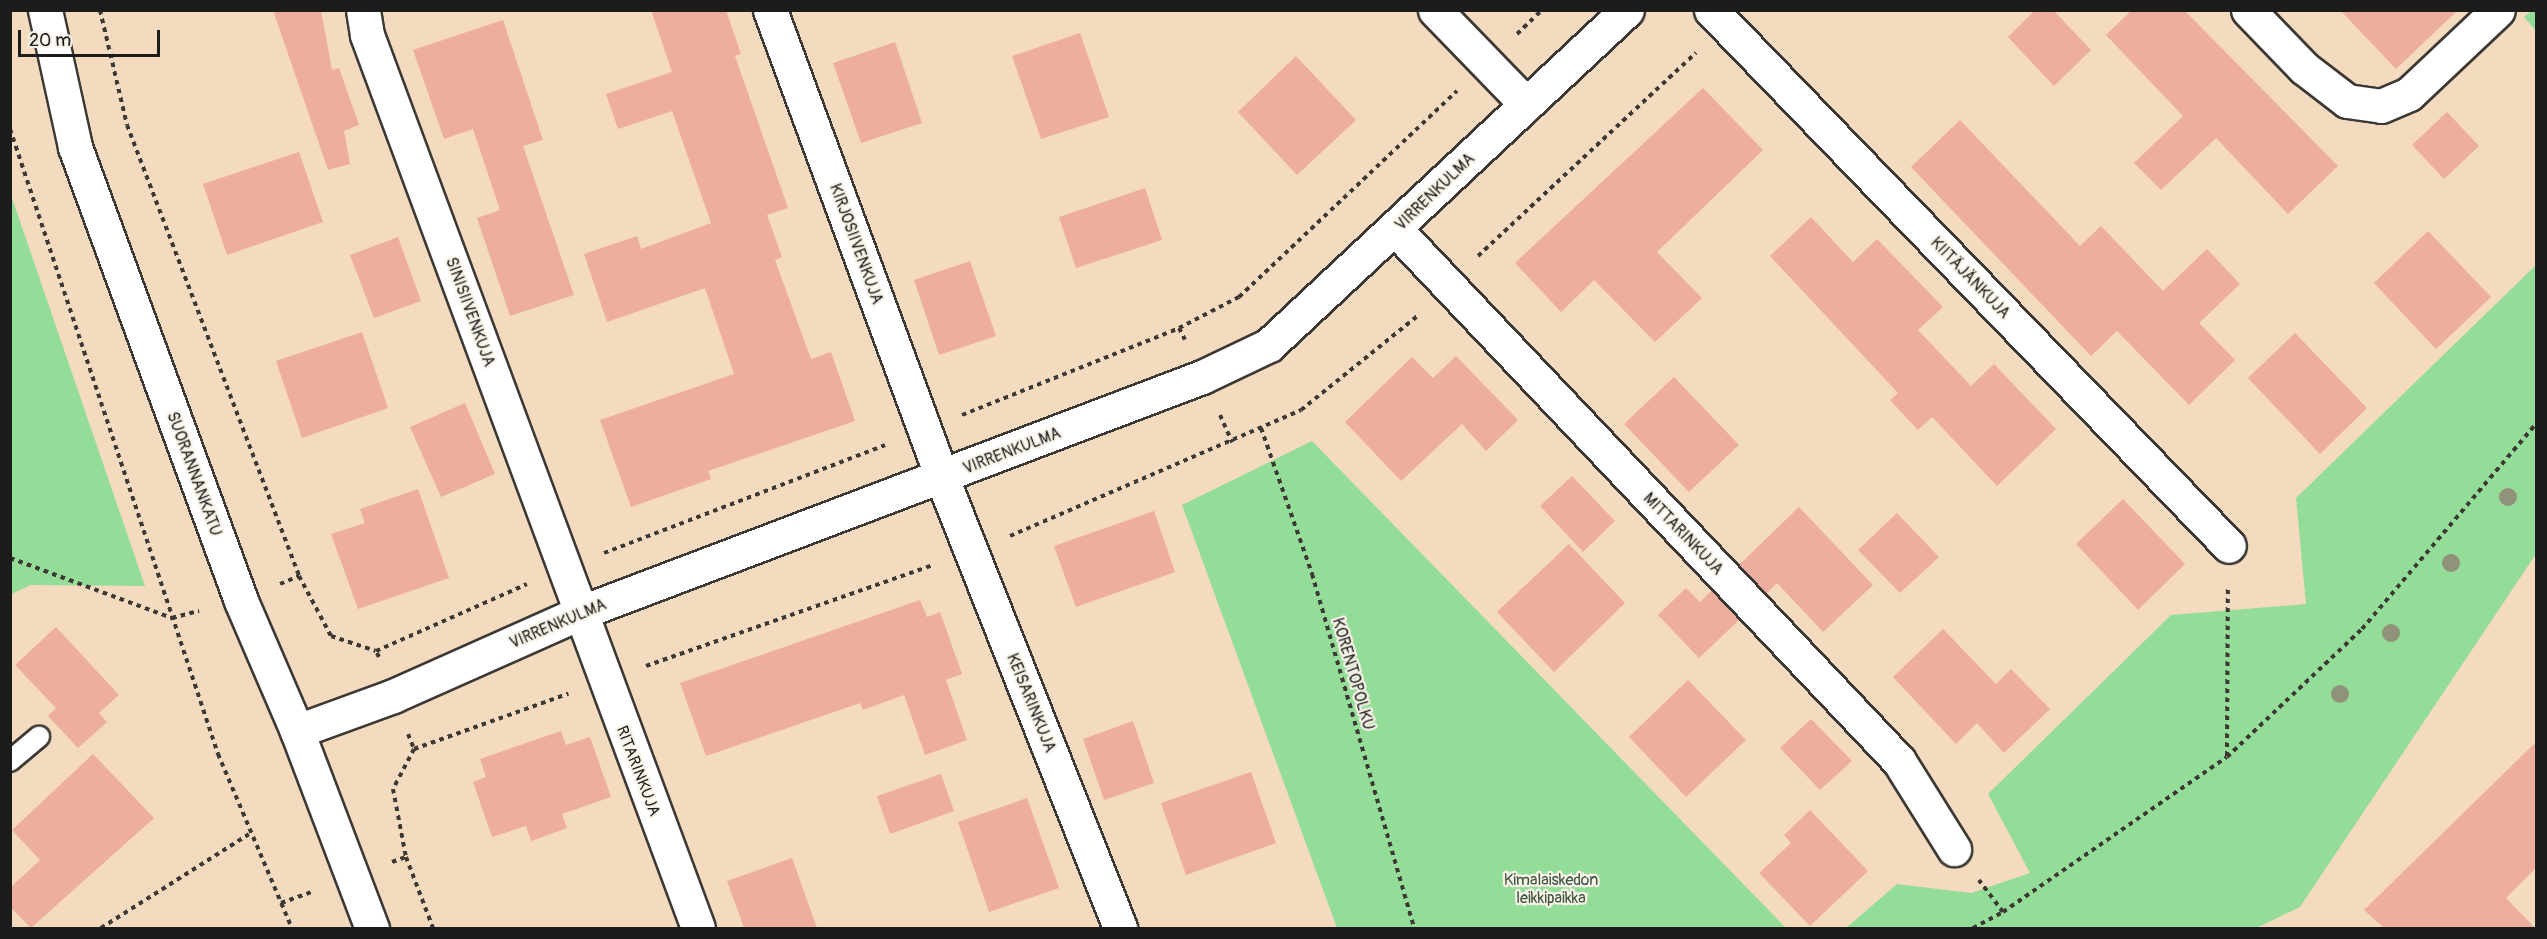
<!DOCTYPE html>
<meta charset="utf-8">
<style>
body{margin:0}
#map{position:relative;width:2547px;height:939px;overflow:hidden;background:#f4dbbf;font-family:Pangolin,sans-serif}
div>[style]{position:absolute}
.green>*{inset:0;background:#94dd98}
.building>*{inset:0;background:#edad9f}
.path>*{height:4px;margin-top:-2px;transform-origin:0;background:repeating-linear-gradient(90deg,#3c3934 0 4.5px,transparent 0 9px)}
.roads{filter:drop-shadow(2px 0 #3c3934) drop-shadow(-2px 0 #3c3934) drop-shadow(0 2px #3c3934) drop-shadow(0 -2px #3c3934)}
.service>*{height:20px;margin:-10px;padding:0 10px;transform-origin:10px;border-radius:10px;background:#fff}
.minor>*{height:33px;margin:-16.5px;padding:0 16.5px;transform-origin:16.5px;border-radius:16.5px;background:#fff}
.tertiary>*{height:33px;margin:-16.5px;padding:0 16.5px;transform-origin:16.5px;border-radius:16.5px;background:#fff}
.trees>*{width:18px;height:18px;margin:-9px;border-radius:50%;background:#91927a}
span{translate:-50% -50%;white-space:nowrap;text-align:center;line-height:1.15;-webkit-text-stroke:4.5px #f7f3e8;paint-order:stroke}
.street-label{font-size:16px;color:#1c1c1c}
.park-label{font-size:16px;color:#405641}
.frame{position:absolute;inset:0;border:12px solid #1c1c1c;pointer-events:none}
.scale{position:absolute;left:18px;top:30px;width:142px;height:27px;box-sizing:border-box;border:3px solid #1c1c1c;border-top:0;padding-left:8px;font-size:18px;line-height:21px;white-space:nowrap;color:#1c1c1c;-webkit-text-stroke:4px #f7f3e8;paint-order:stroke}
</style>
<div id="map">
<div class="green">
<div style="clip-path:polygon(2531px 11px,2536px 11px,2536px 31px,2524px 17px)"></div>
<div style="clip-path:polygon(10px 195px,11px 195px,145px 586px,31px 585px,11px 594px)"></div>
<div style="clip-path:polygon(2536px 265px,2536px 554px,2300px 907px,2256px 928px,1846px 928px,1897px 884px,1971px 893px,2030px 873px,1988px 794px,2171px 615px,2306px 604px,2296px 498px)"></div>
<div style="clip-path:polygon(1312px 441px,1786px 928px,1337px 928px,1182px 505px)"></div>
</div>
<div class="building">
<div style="clip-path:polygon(273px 10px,321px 10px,332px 70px,339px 68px,359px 125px,344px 131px,350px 164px,328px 170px)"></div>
<div style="clip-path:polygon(651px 10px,726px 10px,741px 54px,735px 56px,788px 208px,767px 215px,782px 257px,775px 260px,811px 359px,831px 352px,855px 421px,708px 471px,711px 479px,631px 507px,600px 420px,734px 374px,705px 288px,607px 322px,584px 254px,637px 236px,641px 249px,711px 223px,672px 111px,618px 129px,606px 94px,672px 72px)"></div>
<div style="clip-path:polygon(2035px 10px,2053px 10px,2091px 50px,2054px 86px,2008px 37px)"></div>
<div style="clip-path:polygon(2132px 10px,2184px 10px,2338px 166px,2288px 214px,2216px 138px,2161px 190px,2134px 163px,2183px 116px,2106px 35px)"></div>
<div style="clip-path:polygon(2340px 10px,2458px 10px,2396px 69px)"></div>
<div style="clip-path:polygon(503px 20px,543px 140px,523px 146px,574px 295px,510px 316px,477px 218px,500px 210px,473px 129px,444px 139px,413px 50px)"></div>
<div style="clip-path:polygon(1080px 33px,1109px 117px,1041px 139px,1012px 56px)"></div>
<div style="clip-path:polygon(895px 42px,922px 123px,861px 143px,833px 63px)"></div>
<div style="clip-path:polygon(1296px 56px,1356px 120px,1297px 175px,1238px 112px)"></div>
<div style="clip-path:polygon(1703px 88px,1763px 150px,1657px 252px,1702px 298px,1655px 342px,1594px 280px,1561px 312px,1515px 263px)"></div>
<div style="clip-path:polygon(2447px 112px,2479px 146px,2444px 179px,2412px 145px)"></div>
<div style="clip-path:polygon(1960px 120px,2080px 246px,2101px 226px,2163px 291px,2207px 249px,2240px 284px,2199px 323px,2235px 360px,2189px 405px,2117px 331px,2091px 356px,1911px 167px)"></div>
<div style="clip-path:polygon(299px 152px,323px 222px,227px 255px,203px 184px)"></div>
<div style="clip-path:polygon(1145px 188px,1162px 240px,1076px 268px,1059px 217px)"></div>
<div style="clip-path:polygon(1811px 217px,1853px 262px,1877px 239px,1943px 307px,1918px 330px,1971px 386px,1994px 364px,2056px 429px,1997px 486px,1932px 417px,1918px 430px,1890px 400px,1898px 393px,1770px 256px)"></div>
<div style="clip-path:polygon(2428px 231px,2491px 297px,2436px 349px,2374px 283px)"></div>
<div style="clip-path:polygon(398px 237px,421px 301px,374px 318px,350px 255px)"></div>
<div style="clip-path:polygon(970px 261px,996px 336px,939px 355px,914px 280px)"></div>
<div style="clip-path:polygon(362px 332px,388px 408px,302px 438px,276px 361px)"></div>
<div style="clip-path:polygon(2295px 333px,2367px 408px,2320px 454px,2248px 378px)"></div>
<div style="clip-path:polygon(1456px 356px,1518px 420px,1486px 451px,1462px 424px,1401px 481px,1345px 422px,1412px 357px,1433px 378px)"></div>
<div style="clip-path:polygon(1674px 377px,1739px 445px,1689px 492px,1624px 424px)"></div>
<div style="clip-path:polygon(465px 403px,495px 474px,441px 497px,410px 427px)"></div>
<div style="clip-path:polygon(1572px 476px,1615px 521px,1583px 552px,1540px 506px)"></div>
<div style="clip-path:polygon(418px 489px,449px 578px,358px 609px,331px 534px,365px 523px,360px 509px)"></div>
<div style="clip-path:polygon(2123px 499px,2185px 564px,2138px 610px,2076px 544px)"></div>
<div style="clip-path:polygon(1799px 507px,1873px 585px,1823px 632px,1777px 583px,1766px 594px,1739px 565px)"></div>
<div style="clip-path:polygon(1154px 511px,1175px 572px,1076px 607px,1054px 546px)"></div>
<div style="clip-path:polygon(1897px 513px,1939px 557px,1900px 593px,1858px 550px)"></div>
<div style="clip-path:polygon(1569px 544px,1625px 603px,1554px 672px,1497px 612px)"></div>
<div style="clip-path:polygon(1686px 588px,1700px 602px,1712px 590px,1739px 620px,1699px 658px,1658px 615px)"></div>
<div style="clip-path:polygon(920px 600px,927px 617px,940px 612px,962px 674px,946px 680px,967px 740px,925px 755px,904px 695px,863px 710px,860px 703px,706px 756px,680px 683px)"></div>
<div style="clip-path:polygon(56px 627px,119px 695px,99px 713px,107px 722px,78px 748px,48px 716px,56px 708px,15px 665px)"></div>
<div style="clip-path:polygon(1943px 629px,1996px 684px,2011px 669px,2050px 709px,2004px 753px,1977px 723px,1956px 744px,1893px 677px)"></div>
<div style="clip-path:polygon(1688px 680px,1746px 740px,1686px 797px,1629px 737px)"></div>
<div style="clip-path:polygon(1811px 719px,1852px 761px,1820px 790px,1780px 748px)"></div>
<div style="clip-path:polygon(1133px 721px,1154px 783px,1104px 800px,1083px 739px)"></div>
<div style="clip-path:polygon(561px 731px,566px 745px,590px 737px,611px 797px,562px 814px,567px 828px,531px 841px,526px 826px,492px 837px,473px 782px,486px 777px,480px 759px)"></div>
<div style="clip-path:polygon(2536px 742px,2536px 868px,2506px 898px,2535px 928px,2384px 928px,2364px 910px)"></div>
<div style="clip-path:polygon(93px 754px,154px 818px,31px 928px,10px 907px,10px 888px,40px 860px,12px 830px)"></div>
<div style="clip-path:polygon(1251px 772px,1276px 843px,1186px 875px,1161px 803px)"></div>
<div style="clip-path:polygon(941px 774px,954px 811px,890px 834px,877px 796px)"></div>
<div style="clip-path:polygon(1027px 798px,1059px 888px,989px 912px,958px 822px)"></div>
<div style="clip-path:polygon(1810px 810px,1868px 871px,1810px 926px,1759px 873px,1791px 843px,1784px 835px)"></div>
<div style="clip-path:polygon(792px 858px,817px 928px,744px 928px,727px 881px)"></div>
</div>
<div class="path">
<div style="left:100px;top:10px;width:118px;rotate:76.8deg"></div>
<div style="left:127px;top:125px;width:483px;rotate:69.1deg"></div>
<div style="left:299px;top:576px;width:68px;rotate:61.9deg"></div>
<div style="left:331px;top:636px;width:47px;rotate:18.4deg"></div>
<div style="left:1517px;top:34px;width:35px;rotate:-44deg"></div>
<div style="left:10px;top:129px;width:659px;rotate:71.59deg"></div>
<div style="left:218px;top:754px;width:189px;rotate:67deg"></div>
<div style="left:1478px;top:256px;width:298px;rotate:-43deg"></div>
<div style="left:1179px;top:328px;width:13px;rotate:63deg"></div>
<div style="left:962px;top:415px;width:234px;rotate:-21.8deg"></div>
<div style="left:1179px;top:328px;width:68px;rotate:-27.3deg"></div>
<div style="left:1239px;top:297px;width:300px;rotate:-43.4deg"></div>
<div style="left:1220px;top:415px;width:30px;rotate:66deg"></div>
<div style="left:1261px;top:428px;width:155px;rotate:70.7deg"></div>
<div style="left:1312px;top:574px;width:368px;rotate:73.9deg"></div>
<div style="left:1010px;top:536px;width:317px;rotate:-23.4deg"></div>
<div style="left:1301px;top:410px;width:153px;rotate:-38.9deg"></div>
<div style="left:604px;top:553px;width:301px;rotate:-21deg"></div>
<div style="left:10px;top:558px;width:173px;rotate:20.3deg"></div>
<div style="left:172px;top:618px;width:28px;rotate:-15deg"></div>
<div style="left:280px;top:584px;width:21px;rotate:-23deg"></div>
<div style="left:379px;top:657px;width:7px;rotate:-117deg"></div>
<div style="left:376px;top:651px;width:165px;rotate:-23.9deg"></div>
<div style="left:646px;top:666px;width:304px;rotate:-19.4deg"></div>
<div style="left:408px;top:734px;width:16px;rotate:68deg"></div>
<div style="left:414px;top:749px;width:45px;rotate:117.7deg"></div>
<div style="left:393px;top:789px;width:69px;rotate:79.2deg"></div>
<div style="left:406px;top:857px;width:76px;rotate:69.2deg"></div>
<div style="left:414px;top:749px;width:164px;rotate:-19.7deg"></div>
<div style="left:2227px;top:756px;width:169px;rotate:-89.7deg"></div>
<div style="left:392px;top:862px;width:15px;rotate:-20deg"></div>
<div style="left:281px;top:903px;width:35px;rotate:-20deg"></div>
<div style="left:2003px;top:912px;width:272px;rotate:-34.7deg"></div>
<div style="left:2227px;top:757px;width:186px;rotate:-43.5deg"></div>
<div style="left:2362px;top:629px;width:269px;rotate:-49.7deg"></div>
<div style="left:101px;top:928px;width:175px;rotate:-32.4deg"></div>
<div style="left:1973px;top:928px;width:34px;rotate:-28deg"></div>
<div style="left:2003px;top:912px;width:40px;rotate:-127deg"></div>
</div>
<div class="roads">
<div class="service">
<div style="left:10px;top:761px;width:38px;rotate:-40deg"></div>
</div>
<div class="minor">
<div style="left:363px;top:10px;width:25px;rotate:81deg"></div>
<div style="left:367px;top:35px;width:952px;rotate:69.66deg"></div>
<div style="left:770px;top:10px;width:499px;rotate:69.8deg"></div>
<div style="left:942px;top:478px;width:484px;rotate:68.4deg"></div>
<div style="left:1435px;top:10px;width:131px;rotate:45.9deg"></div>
<div style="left:1711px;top:10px;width:745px;rotate:45.98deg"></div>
<div style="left:2248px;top:10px;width:81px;rotate:46deg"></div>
<div style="left:2304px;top:68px;width:54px;rotate:37.5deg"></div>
<div style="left:2347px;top:101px;width:34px;rotate:8deg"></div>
<div style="left:2381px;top:106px;width:30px;rotate:-23deg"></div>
<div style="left:2409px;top:94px;width:122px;rotate:-43.3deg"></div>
<div style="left:1396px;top:230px;width:731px;rotate:46.55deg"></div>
<div style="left:1899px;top:761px;width:104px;rotate:58deg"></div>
<div style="left:297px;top:731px;width:102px;rotate:-20deg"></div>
<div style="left:393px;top:696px;width:204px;rotate:-24deg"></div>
<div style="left:579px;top:613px;width:666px;rotate:-20.75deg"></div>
<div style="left:1202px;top:377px;width:74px;rotate:-25.5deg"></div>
<div style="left:1269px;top:345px;width:490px;rotate:-43.1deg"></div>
</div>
<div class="tertiary">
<div style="left:45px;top:10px;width:140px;rotate:77.6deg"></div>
<div style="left:75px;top:147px;width:483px;rotate:69.9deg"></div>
<div style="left:241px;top:601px;width:142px;rotate:66.7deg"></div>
<div style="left:297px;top:731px;width:211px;rotate:69.2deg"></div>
</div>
</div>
<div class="trees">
<div style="left:2508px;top:497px"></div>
<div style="left:2451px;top:563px"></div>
<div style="left:2391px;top:633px"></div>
<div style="left:2340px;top:694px"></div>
</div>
<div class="street-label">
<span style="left:1435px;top:192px;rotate:-44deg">VIRRENKULMA</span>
<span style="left:856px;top:244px;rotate:70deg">KIRJOSIIVENKUJA</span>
<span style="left:1970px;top:278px;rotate:46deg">KIITÄJÄNKUJA</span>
<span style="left:470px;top:312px;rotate:70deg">SINISIIVENKUJA</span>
<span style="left:1012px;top:451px;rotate:-21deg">VIRRENKULMA</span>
<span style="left:194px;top:474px;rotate:70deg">SUORANNANKATU</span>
<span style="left:1683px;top:534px;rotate:46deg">MITTARINKUJA</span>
<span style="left:558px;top:624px;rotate:-23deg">VIRRENKULMA</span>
<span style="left:1353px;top:674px;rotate:74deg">KORENTOPOLKU</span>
<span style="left:1031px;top:703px;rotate:68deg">KEISARINKUJA</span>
<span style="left:638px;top:771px;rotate:69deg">RITARINKUJA</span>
</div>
<div class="park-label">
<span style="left:1551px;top:889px">Kimalaiskedon<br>leikkipaikka</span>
</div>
<div class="frame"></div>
<div class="scale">20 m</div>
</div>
